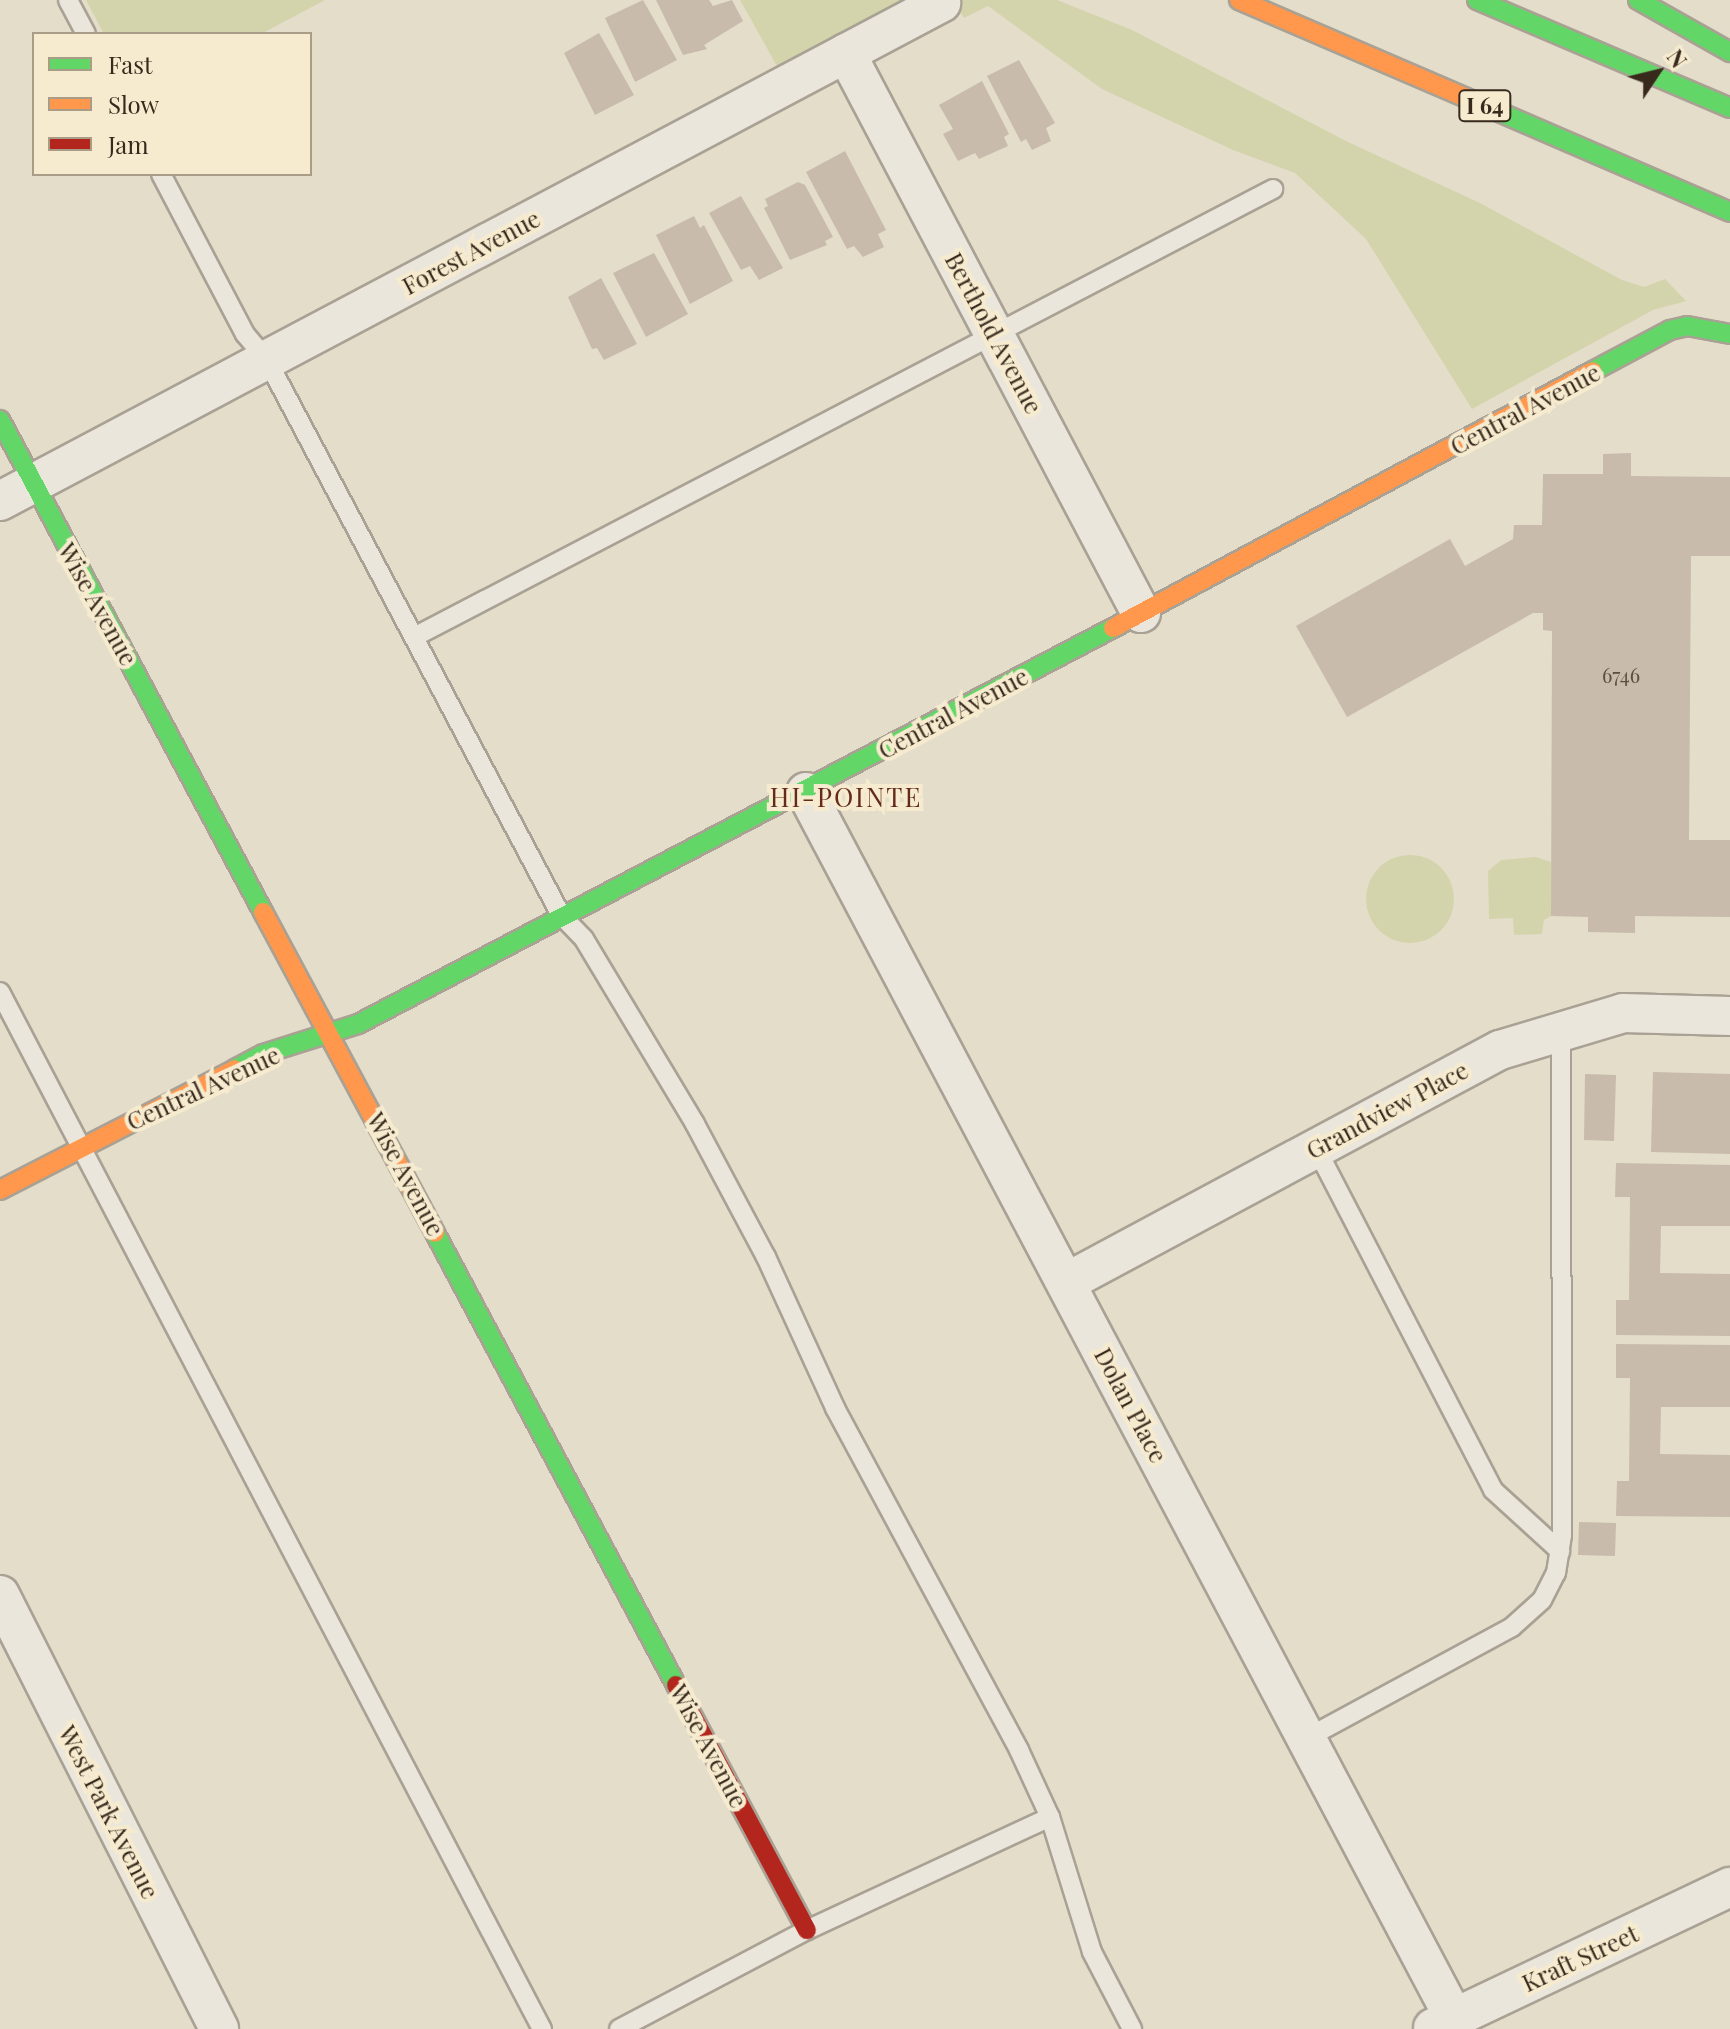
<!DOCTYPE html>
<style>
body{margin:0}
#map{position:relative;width:1730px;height:2029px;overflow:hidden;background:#e4ddca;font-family:"Playfair Display",serif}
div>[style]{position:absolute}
.green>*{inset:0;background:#d3d4ac}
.round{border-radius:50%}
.building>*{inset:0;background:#c8bbab}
.roads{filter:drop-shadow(2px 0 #a9a194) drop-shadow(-2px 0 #a9a194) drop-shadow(0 2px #a9a194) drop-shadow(0 -2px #a9a194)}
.lane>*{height:18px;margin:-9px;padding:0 9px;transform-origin:9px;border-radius:9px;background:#ebe6dc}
.street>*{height:38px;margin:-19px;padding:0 19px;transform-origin:19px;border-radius:19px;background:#ebe6dc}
.fast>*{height:18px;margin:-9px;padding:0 9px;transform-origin:9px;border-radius:9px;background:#63d668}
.slow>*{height:18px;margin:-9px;padding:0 9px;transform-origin:9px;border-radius:9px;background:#ff974d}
.jam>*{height:18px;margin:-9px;padding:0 9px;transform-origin:9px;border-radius:9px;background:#b3261e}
span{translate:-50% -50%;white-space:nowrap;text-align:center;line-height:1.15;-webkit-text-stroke:8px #f6ebcf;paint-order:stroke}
.number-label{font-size:20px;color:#5b4e40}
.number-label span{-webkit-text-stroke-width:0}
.shield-label span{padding:2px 6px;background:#f6ebcf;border:2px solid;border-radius:6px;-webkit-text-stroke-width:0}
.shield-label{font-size:22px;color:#37291c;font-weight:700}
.street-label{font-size:24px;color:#37291c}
.neighbourhood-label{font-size:26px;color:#642b1a;letter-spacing:2px}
.legend{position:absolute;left:32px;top:32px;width:280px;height:144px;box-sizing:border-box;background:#f6ebcf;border:2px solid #aa9d87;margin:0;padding:10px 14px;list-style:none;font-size:24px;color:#37291c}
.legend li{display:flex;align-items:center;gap:16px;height:40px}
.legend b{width:40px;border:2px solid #aa9d87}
.north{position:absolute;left:1618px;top:32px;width:80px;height:80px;-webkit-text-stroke:6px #f6ebcf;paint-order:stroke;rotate:55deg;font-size:22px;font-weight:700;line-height:32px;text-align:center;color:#37291c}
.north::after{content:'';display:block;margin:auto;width:28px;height:36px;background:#37291c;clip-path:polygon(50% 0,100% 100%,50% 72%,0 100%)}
</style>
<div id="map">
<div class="green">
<div style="clip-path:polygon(86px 0,325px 0,261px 34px,104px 34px)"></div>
<div style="clip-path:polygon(740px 0,908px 0,777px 66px)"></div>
<div style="clip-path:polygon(953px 0,1057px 0,1132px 30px,1348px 142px,1480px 203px,1622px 280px,1644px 287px,1665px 279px,1686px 301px,1653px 310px,1472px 409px,1366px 239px,1295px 173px,1233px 150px,1102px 89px,988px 6px,964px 18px)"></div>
<div class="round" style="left:1366px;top:855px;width:88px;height:88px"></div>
<div style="clip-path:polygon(1536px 857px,1551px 862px,1551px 916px,1544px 920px,1542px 934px,1514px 935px,1513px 918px,1489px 919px,1488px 871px,1501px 860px)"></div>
</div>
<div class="building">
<div style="clip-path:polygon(643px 0,677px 60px,635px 82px,605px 18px)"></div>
<div style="clip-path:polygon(656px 0,709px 0,713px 6px,732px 0,743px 21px,704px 45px,707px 49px,683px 55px)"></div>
<div style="clip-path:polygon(599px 33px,634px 95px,595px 115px,564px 53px)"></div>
<div style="clip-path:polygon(1019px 60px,1055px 123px,1046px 128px,1051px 141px,1032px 150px,1026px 139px,1021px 142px,987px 76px)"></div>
<div style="clip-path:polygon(982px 81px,1009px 134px,1004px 137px,1008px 146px,979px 159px,975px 153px,958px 161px,943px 134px,953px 129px,939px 105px)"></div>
<div style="clip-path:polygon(845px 151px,886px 230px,878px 234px,884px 247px,863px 257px,854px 246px,847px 249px,806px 172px)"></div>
<div style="clip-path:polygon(798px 182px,805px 185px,833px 237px,825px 241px,827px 245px,790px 260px,764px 208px,768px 206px,765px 199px)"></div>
<div style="clip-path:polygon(741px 196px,783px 268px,759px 280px,750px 266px,741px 270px,709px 213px)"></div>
<div style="clip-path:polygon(694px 216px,700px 228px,704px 225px,733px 281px,690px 304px,656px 235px)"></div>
<div style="clip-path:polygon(654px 253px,688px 314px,646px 337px,613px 273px)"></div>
<div style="clip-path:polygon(601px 278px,637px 344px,604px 360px,597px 348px,592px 349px,568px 297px)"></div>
<div style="clip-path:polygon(1631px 453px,1631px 476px,1730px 477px,1730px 556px,1691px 556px,1689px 840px,1730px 840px,1730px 917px,1635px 916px,1635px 933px,1588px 932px,1588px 917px,1551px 916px,1552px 631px,1543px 630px,1543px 613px,1533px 613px,1347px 717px,1296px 626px,1450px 539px,1465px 566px,1513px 539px,1514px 525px,1542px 525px,1543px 474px,1603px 474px,1603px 454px)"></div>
<div style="clip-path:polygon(1653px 1072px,1730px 1074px,1730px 1154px,1651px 1152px)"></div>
<div style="clip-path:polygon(1585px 1074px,1616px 1075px,1614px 1141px,1584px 1140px)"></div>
<div style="clip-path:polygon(1616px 1163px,1730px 1165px,1730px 1226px,1661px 1226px,1660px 1273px,1730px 1274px,1730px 1336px,1616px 1335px,1616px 1300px,1629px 1300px,1630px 1197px,1615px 1197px)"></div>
<div style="clip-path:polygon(1616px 1344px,1730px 1345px,1730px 1407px,1661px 1407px,1660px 1454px,1730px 1455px,1730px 1517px,1616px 1516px,1617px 1481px,1629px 1481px,1630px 1378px,1616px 1378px)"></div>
<div style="clip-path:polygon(1579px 1522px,1616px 1523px,1615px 1556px,1578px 1555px)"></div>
</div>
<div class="roads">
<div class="lane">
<div style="left:68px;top:0;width:38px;rotate:62deg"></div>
<div style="left:161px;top:174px;width:181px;rotate:62.3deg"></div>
<div style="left:245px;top:334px;width:34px;rotate:50deg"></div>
<div style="left:267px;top:360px;width:628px;rotate:62.09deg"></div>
<div style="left:561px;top:915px;width:33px;rotate:46deg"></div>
<div style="left:584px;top:939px;width:216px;rotate:59deg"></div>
<div style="left:695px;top:1124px;width:151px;rotate:61.9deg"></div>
<div style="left:766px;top:1257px;width:166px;rotate:65.4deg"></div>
<div style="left:835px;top:1408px;width:388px;rotate:61.7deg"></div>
<div style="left:1019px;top:1750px;width:74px;rotate:65.2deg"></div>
<div style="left:1050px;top:1817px;width:141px;rotate:72.7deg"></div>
<div style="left:1092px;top:1952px;width:87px;rotate:62.5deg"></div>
<div style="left:414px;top:637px;width:969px;rotate:-27.54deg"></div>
<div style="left:0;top:992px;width:1170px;rotate:62.41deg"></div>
<div style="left:1316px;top:1148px;width:385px;rotate:62.6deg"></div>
<div style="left:1493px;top:1490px;width:91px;rotate:42.3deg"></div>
<div style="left:1307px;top:1738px;width:233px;rotate:-28.4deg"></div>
<div style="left:1512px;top:1627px;width:40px;rotate:-42deg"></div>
<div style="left:1542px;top:1600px;width:30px;rotate:-63deg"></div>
<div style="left:1556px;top:1573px;width:38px;rotate:-81deg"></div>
<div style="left:1562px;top:1535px;width:507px;rotate:-90.11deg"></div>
<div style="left:619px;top:2029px;width:212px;rotate:-27.8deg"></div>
<div style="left:807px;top:1930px;width:268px;rotate:-24.9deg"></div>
</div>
<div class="street">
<div style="left:846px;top:53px;width:633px;rotate:62.22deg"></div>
<div style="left:0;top:501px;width:1065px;rotate:-27.89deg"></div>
<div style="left:806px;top:792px;width:1387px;rotate:62.14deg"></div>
<div style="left:1067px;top:1282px;width:491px;rotate:-28.2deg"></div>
<div style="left:1500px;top:1050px;width:128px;rotate:-16.7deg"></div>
<div style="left:1623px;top:1013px;width:107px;rotate:1.6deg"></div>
<div style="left:0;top:1595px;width:486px;rotate:63.2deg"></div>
<div style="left:1433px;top:2028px;width:329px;rotate:-25.4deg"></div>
</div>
<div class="fast">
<div style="left:1477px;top:0;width:275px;rotate:23.1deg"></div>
<div style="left:1638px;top:0;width:106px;rotate:29.5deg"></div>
<div style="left:1492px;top:109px;width:259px;rotate:23.4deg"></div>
<div style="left:1593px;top:371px;width:87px;rotate:-28deg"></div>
<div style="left:1670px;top:330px;width:17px;rotate:-13deg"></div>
<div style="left:1687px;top:326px;width:44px;rotate:10.5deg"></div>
<div style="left:0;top:420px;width:558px;rotate:61.87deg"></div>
<div style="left:235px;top:1069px;width:32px;rotate:-28deg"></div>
<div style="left:263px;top:1054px;width:100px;rotate:-17.5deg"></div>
<div style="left:358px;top:1024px;width:853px;rotate:-27.68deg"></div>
<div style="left:435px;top:1233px;width:512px;rotate:61.93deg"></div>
</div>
<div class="slow">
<div style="left:1239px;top:0;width:275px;rotate:23.3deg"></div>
<div style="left:1113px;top:628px;width:544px;rotate:-28.17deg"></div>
<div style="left:263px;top:912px;width:364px;rotate:61.8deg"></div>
<div style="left:0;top:1190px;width:264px;rotate:-27.2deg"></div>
</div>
<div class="jam">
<div style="left:676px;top:1685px;width:278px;rotate:61.9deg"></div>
</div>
</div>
<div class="number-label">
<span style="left:1621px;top:674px">6746</span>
</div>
<div class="shield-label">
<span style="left:1485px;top:106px">I 64</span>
</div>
<div class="street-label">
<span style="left:471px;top:252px;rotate:-28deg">Forest Avenue</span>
<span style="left:994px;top:333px;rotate:62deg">Berthold Avenue</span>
<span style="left:1525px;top:409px;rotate:-28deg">Central Avenue</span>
<span style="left:98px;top:604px;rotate:61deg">Wise Avenue</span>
<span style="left:953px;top:713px;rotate:-28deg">Central Avenue</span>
<span style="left:203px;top:1088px;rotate:-25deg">Central Avenue</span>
<span style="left:1387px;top:1110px;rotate:-28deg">Grandview Place</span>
<span style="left:406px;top:1174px;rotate:62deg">Wise Avenue</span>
<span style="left:1131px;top:1405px;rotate:62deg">Dolan Place</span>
<span style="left:709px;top:1746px;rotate:62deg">Wise Avenue</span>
<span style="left:109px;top:1812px;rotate:63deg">West Park Avenue</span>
<span style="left:1580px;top:1958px;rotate:-25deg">Kraft Street</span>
</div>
<div class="neighbourhood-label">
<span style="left:846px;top:797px">HI-POINTE</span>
</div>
<ul class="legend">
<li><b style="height:10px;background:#63d668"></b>Fast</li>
<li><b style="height:10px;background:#ff974d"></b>Slow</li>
<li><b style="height:10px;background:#b3261e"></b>Jam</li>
</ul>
<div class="north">N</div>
</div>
